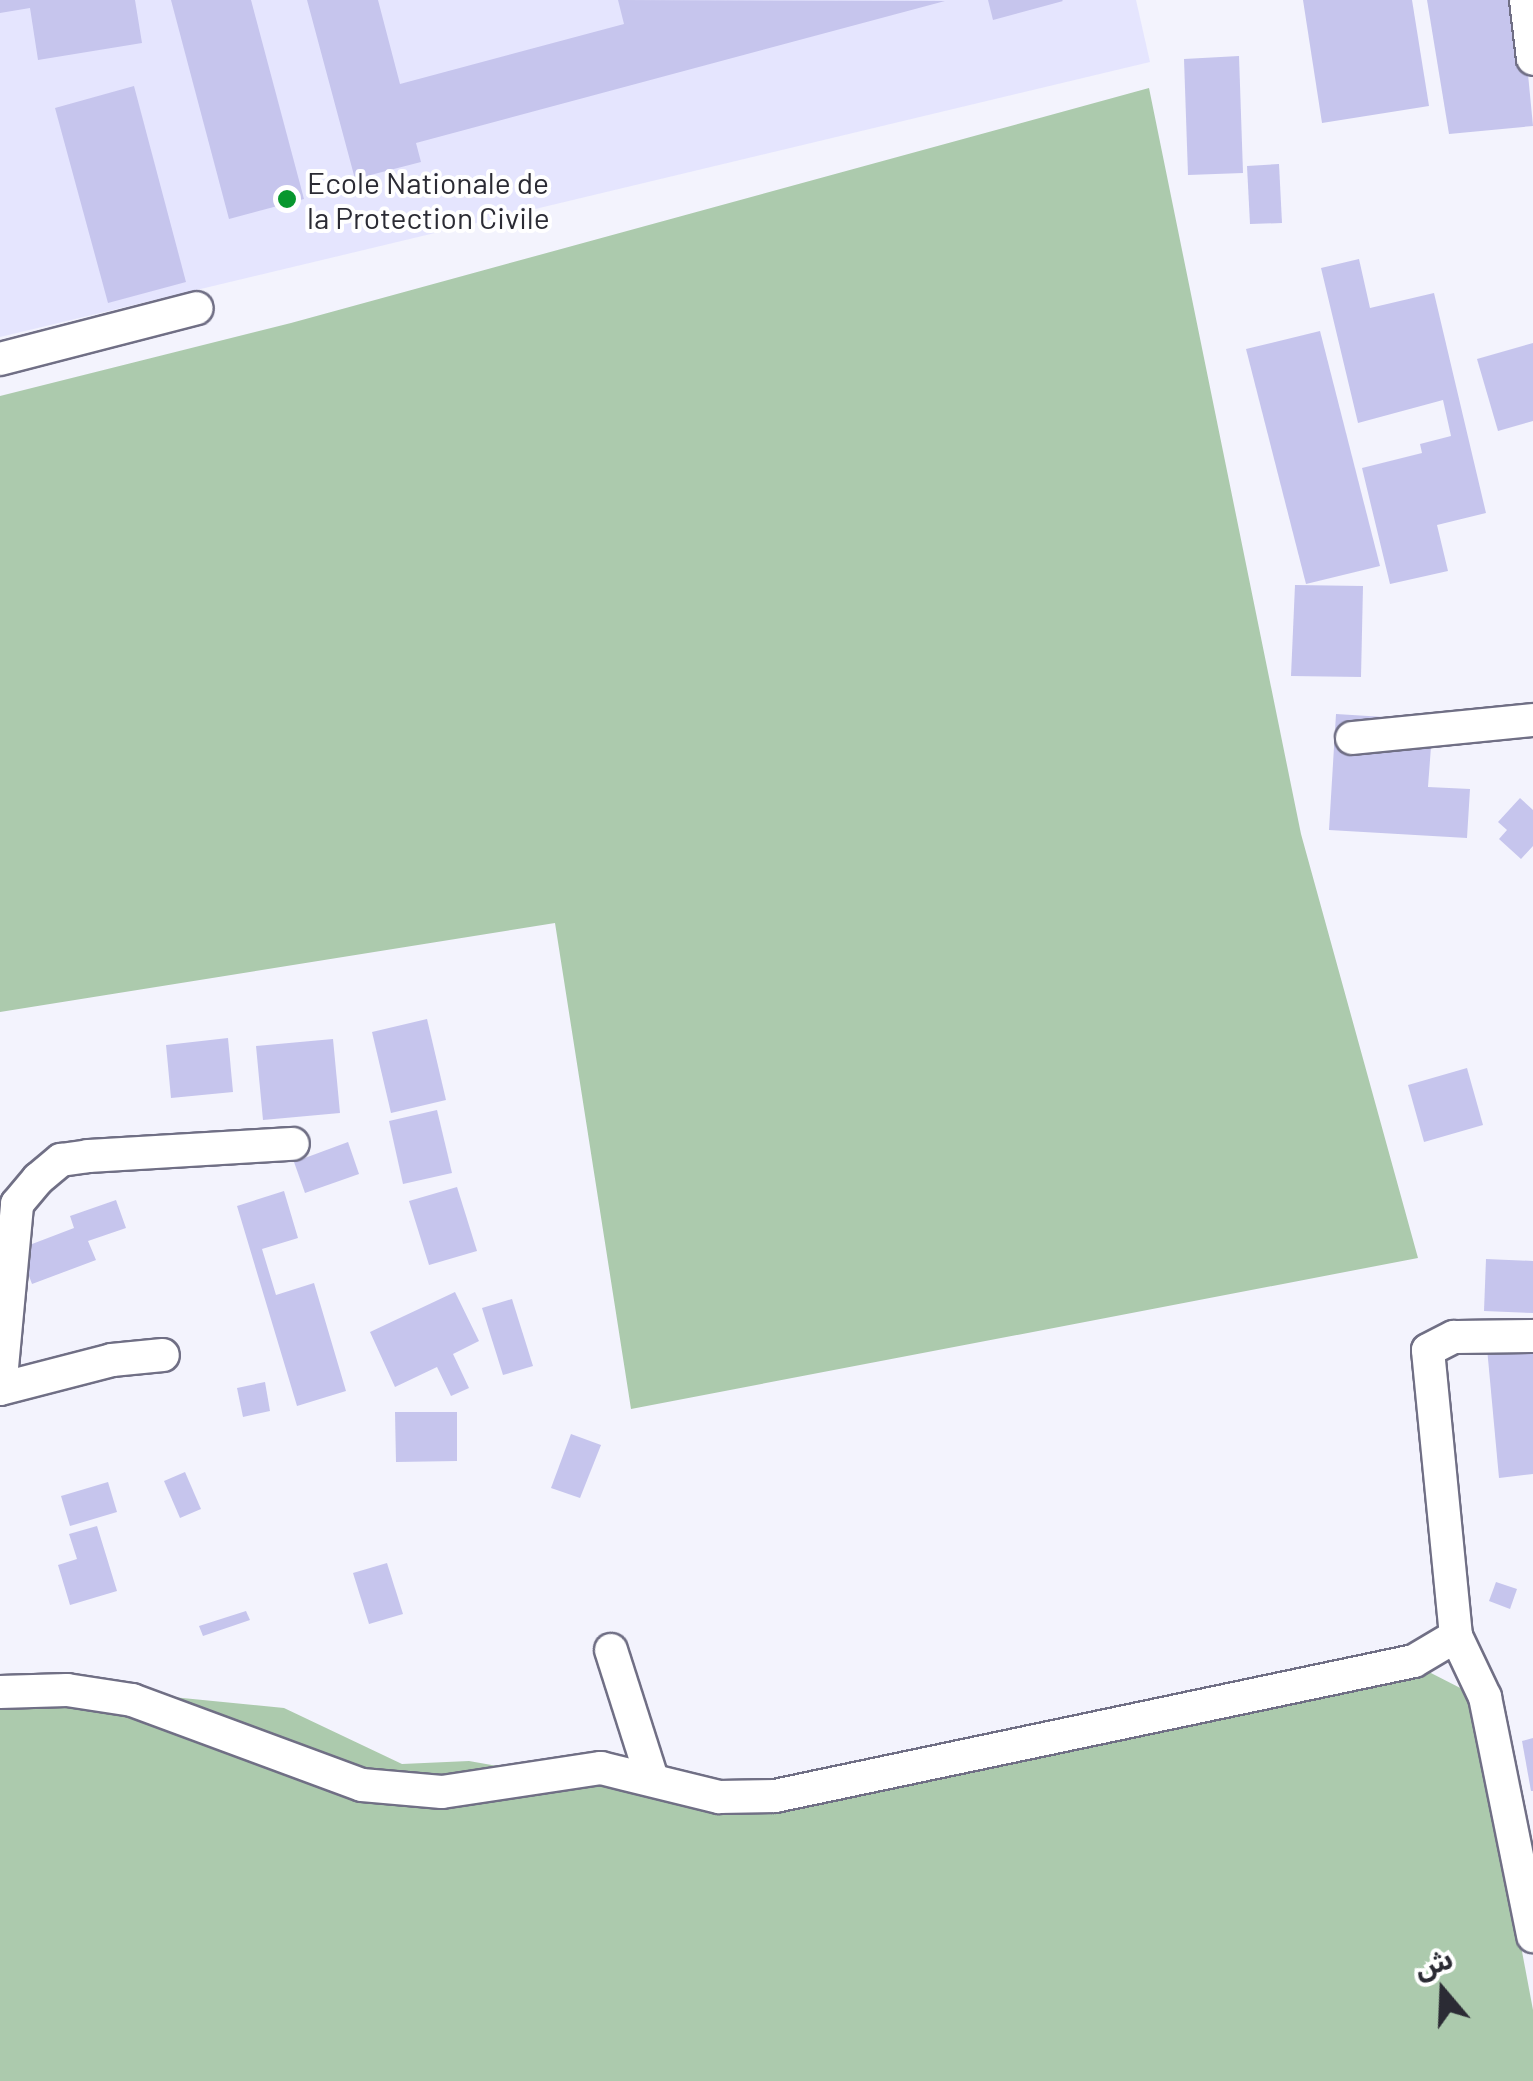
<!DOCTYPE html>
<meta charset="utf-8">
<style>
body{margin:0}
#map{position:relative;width:1533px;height:2081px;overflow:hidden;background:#f3f3fd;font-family:Barlow,"Noto Sans Arabic",sans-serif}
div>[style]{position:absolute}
.built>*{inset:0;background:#e5e5fe}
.green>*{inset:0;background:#accaad}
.building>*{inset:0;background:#c6c5ed}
.roads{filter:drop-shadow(2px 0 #706f85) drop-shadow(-2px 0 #706f85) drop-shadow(0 2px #706f85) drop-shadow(0 -2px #706f85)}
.street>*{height:32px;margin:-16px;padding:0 16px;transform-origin:16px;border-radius:16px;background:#fff}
.dots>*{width:28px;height:28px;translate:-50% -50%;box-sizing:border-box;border:5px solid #fff;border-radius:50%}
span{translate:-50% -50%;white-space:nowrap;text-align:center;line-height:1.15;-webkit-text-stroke:8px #fff;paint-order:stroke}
.poi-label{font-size:30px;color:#2b2b34}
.left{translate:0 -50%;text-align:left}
.north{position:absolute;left:1393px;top:1941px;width:100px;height:100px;-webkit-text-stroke:8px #fff;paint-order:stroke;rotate:341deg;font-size:28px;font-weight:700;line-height:40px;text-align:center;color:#2b2b34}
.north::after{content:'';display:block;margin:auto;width:35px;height:45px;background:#2b2b34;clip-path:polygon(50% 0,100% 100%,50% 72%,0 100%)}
</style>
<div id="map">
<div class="built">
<div style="clip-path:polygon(0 0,1136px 0,1150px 62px,0 337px)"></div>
</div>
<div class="green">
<div style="clip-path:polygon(1149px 88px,1301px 834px,1418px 1258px,631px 1409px,555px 923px,0 1012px,0 396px,291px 323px)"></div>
<div style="clip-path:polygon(1427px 1671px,1474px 1695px,1533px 2010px,1533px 2081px,0 2081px,0 1680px,284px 1708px,402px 1764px,469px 1761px,676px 1797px)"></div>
</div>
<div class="building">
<div style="clip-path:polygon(0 0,135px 0,142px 43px,38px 60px,30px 8px,0 13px)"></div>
<div style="clip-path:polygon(171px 0,251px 0,304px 199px,229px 219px)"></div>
<div style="clip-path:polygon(307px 0,378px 0,400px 84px,624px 24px,618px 0,945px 1px,416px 143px,421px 162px,355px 179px)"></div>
<div style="clip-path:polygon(988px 0,1062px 0,1063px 1px,993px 20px)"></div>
<div style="clip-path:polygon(1303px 0,1412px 0,1429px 106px,1322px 123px)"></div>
<div style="clip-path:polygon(1427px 0,1511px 0,1522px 12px,1533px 126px,1449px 134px)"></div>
<div style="clip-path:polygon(1239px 56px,1243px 173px,1188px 175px,1184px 59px)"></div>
<div style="clip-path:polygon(134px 86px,186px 282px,108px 303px,55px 108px)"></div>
<div style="clip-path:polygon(1279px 164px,1282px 223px,1250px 224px,1247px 166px)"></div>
<div style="clip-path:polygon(1359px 259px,1370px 308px,1434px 293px,1486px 513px,1437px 525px,1448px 571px,1390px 584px,1362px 468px,1422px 453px,1420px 444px,1451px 436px,1443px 400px,1358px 423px,1321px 268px)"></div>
<div style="clip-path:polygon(1320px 331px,1380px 566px,1306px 584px,1246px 349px)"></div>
<div style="clip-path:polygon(1533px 343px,1533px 421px,1498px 431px,1477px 359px)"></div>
<div style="clip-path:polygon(1295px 585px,1363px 586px,1361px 677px,1291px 676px)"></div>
<div style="clip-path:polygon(1336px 714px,1433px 720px,1428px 787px,1470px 789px,1467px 838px,1329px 830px)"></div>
<div style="clip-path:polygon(1520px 798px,1533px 810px,1533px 846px,1521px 859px,1499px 839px,1507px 830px,1498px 822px)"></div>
<div style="clip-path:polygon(427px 1019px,446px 1100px,391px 1113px,372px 1032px)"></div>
<div style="clip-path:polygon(228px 1038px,233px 1092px,171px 1098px,166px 1045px)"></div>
<div style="clip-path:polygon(333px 1039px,340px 1113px,263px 1120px,256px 1046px)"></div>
<div style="clip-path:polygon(1467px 1068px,1483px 1125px,1424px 1142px,1408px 1085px)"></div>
<div style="clip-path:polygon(437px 1110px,452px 1173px,403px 1184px,389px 1121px)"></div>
<div style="clip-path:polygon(348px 1142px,359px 1174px,305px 1193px,294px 1162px)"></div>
<div style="clip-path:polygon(457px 1187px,477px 1251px,429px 1265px,409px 1201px)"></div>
<div style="clip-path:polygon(284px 1191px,298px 1238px,262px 1249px,276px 1295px,314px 1283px,346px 1391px,297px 1406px,237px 1206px)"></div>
<div style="clip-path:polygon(116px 1200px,126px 1228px,88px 1241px,96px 1260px,32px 1284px,19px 1249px,74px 1228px,70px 1216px)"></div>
<div style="clip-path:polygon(1486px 1259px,1533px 1261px,1533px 1313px,1484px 1311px)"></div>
<div style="clip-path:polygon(455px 1292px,479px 1341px,453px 1354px,469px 1388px,451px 1396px,437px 1367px,395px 1387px,370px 1332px)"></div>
<div style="clip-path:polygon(512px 1299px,533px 1366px,503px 1375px,482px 1308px)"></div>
<div style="clip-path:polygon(1533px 1343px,1533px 1474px,1499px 1478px,1487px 1348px)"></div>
<div style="clip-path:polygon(265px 1382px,270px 1411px,243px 1417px,237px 1388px)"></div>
<div style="clip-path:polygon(395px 1412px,457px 1412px,457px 1461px,396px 1462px)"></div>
<div style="clip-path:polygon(571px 1434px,601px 1445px,580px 1498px,551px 1488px)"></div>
<div style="clip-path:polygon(185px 1472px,201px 1509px,180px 1518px,164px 1481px)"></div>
<div style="clip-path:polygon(108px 1482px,117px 1512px,70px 1526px,61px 1496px)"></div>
<div style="clip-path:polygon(97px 1526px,117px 1591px,70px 1605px,58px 1565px,77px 1559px,69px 1534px)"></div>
<div style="clip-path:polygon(387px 1563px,403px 1614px,369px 1624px,353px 1573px)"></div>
<div style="clip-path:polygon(1496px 1582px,1517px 1589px,1510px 1609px,1489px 1601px)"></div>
<div style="clip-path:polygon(246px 1611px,250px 1620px,203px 1636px,199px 1626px)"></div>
<div style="clip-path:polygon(1533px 1738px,1533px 1791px,1531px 1791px,1522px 1741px)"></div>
</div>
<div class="roads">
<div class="street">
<div style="left:1526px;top:0;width:59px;rotate:83.2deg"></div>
<div style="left:0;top:359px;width:203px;rotate:-14.5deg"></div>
<div style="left:1352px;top:738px;width:182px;rotate:-5.7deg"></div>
<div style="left:0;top:1389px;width:186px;rotate:-84.7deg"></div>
<div style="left:17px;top:1204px;width:33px;rotate:-50deg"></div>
<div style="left:38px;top:1179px;width:30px;rotate:-40deg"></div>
<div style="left:61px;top:1160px;width:27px;rotate:-8deg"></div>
<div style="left:88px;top:1156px;width:205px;rotate:-3.4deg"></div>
<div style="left:0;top:1389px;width:116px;rotate:-14.5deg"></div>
<div style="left:112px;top:1360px;width:51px;rotate:-5.6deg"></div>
<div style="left:1456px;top:1636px;width:287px;rotate:-95.6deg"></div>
<div style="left:1428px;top:1350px;width:29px;rotate:-27deg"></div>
<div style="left:1454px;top:1337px;width:79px;rotate:-0.7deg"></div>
<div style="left:611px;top:1650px;width:131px;rotate:72.3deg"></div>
<div style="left:0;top:1692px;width:67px;rotate:-1.7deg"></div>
<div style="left:67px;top:1690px;width:66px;rotate:8.7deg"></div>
<div style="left:132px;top:1700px;width:245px;rotate:20.3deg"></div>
<div style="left:362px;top:1785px;width:80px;rotate:5deg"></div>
<div style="left:442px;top:1792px;width:161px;rotate:-8.6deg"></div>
<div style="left:601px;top:1768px;width:122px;rotate:13.8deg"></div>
<div style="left:719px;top:1797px;width:56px;rotate:-1deg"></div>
<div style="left:775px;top:1796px;width:653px;rotate:-11.93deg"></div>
<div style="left:1414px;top:1661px;width:49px;rotate:-30.8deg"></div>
<div style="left:1456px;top:1636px;width:68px;rotate:64.6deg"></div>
<div style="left:1485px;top:1697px;width:244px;rotate:78.6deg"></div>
</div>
</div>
<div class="dots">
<div style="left:287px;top:199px;background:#08972e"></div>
</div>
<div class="poi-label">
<span class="left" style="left:307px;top:199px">Ecole Nationale de<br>la Protection Civile</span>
</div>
<div class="north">ش</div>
</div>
